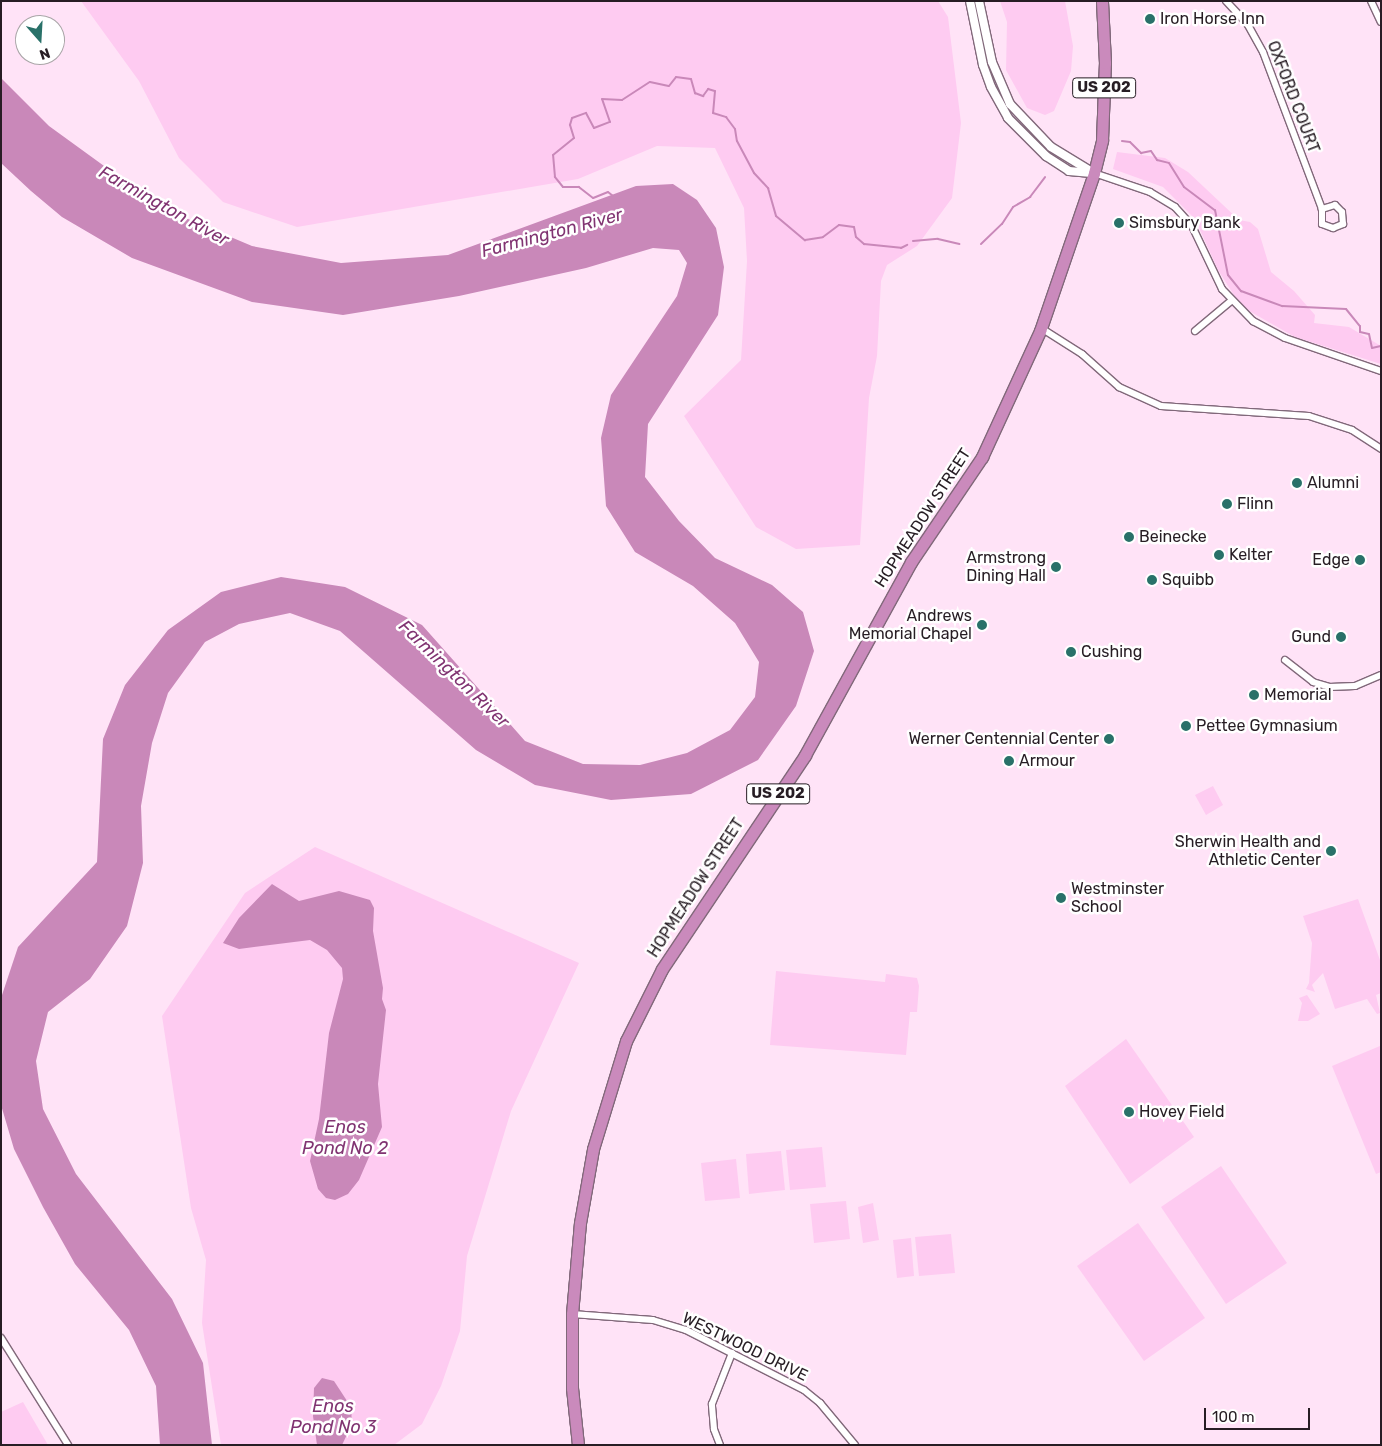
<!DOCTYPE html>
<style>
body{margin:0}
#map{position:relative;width:1382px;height:1446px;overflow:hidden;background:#ffe3f7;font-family:Rubik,sans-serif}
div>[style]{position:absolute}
.green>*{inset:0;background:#fecbf1}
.water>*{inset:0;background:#c988b9}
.stream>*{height:2px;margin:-1px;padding:0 1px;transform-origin:1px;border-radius:1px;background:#c988b9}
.roads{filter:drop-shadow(1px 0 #81687a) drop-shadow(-1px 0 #81687a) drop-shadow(0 1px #81687a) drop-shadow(0 -1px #81687a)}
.minor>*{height:6px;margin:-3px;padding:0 3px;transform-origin:3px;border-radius:3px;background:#fff}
.tertiary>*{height:8px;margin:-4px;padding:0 4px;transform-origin:4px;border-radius:4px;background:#fff}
.trunk>*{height:11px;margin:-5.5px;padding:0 5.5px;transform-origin:5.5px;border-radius:5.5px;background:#ca8abc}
.dots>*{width:14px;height:14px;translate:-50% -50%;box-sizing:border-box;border:2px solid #fff;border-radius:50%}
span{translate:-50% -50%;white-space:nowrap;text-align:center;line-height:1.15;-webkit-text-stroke:5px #fff;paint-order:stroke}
.shield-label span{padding:1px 4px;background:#fff;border:1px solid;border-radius:4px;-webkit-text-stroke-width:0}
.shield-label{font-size:15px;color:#271d24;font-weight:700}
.poi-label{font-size:16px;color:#271d24}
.left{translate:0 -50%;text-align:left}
.right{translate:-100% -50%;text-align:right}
.street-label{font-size:16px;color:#271d24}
.water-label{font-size:18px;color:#813472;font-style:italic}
.frame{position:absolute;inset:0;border:2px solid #271d24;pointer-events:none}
.north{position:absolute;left:15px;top:15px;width:50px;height:50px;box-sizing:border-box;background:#fff;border:1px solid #a9a5a7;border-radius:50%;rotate:161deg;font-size:14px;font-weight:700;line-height:20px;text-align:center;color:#271d24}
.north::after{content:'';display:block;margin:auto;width:18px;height:22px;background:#297169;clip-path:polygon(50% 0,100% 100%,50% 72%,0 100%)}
.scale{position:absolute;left:1204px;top:1408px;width:106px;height:22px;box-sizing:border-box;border:2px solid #271d24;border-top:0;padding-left:6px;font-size:15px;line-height:18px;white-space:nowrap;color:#271d24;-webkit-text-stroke:4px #fff;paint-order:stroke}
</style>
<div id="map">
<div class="green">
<div style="clip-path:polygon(81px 1px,938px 1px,948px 17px,961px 123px,952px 198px,917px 246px,887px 265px,881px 281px,877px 356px,869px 398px,860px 545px,796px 549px,756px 527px,684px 416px,741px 360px,747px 261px,744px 208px,715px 148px,657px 146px,578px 179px,297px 227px,223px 202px,179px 158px,139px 81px)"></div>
<div style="clip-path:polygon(1000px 1px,1065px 1px,1073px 46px,1071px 71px,1054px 111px,1045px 115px,1027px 108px,1006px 70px,1007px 22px)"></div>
<div style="clip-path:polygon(1117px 152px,1165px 158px,1188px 172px,1239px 220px,1250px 222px,1258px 229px,1271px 272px,1294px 291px,1315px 315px,1314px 323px,1349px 327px,1381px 346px,1381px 364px,1295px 337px,1251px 312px,1237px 300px,1218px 270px,1195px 219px,1163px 187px,1113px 169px)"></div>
<div style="clip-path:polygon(1213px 786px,1223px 805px,1206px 815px,1195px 795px)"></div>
<div style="clip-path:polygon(315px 847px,579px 963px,511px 1111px,467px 1256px,460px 1331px,441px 1386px,422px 1424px,394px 1445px,221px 1445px,202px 1323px,206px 1260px,191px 1208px,162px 1016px,245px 893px)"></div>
<div style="clip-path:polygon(1358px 899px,1381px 963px,1381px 993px,1376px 995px,1380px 1013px,1377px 1014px,1367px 999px,1335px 1009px,1323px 973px,1312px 985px,1315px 992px,1306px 989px,1309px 983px,1312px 943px,1303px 916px)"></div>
<div style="clip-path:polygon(776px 971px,885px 982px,886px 974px,917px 978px,919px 986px,917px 1012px,910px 1012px,906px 1055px,770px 1045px)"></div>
<div style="clip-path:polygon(1307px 995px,1320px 1014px,1308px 1021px,1298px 1021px,1302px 1003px,1299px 998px)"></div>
<div style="clip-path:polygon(1126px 1039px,1194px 1137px,1130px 1184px,1065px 1086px)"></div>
<div style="clip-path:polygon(1380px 1046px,1381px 1172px,1376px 1174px,1332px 1066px)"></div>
<div style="clip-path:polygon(822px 1147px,826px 1187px,790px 1190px,786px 1150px)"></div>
<div style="clip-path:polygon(781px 1151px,785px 1190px,749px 1194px,746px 1154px)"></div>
<div style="clip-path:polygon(736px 1159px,740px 1198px,705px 1201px,701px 1163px)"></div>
<div style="clip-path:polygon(1221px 1166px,1287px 1263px,1226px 1304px,1161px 1207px)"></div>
<div style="clip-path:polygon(846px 1201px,850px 1239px,814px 1243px,810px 1204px)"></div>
<div style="clip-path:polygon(873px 1203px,879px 1240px,863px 1243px,858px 1207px)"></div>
<div style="clip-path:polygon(1138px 1223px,1205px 1318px,1144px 1361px,1077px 1266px)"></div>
<div style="clip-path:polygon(951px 1234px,955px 1273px,919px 1276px,915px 1237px)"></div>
<div style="clip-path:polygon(911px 1238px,914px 1276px,897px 1278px,893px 1240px)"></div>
<div style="clip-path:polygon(23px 1402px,48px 1445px,1px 1445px,1px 1412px)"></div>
</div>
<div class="water">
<div style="clip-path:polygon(1px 78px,49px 126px,162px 208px,252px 246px,341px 263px,448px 255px,636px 186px,673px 184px,697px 200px,716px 228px,724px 267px,718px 315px,648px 424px,645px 477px,679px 521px,715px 558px,772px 585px,803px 612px,814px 651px,796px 706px,758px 760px,691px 794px,611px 800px,535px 785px,476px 750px,340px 631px,290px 613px,239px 624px,205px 642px,168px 693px,152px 743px,141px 806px,143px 863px,127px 926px,90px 979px,48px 1012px,36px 1061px,43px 1109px,76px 1174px,172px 1299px,203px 1363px,212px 1445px,160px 1445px,156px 1386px,129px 1330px,75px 1264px,43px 1207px,14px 1149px,1px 1105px,1px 998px,18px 947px,97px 862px,103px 739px,125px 685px,168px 630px,221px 592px,281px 577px,345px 587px,422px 625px,525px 741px,583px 764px,640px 765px,687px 753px,730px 730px,755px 697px,759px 662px,735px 623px,693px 586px,635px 552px,606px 506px,601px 438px,611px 395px,677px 296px,687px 263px,679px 250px,653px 248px,586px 268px,459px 296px,343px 315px,252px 302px,132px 258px,62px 217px,31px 191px,1px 163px)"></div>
<div style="clip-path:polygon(272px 884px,299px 901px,339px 891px,370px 900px,374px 908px,373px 931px,383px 988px,382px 999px,386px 1010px,378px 1084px,382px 1127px,359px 1180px,348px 1194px,335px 1200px,326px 1198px,318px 1189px,310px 1161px,319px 1119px,329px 1033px,343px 979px,342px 968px,327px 950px,310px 940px,239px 949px,223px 943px,239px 918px)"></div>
<div style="clip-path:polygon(322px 1378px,334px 1381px,351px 1407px,352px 1424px,342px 1445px,317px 1445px,313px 1416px,314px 1388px)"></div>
</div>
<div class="stream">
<div style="left:1122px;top:141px;width:8px;rotate:7deg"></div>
<div style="left:1130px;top:142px;width:16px;rotate:45deg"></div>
<div style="left:1141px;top:153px;width:10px;rotate:-11deg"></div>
<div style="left:1151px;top:151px;width:11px;rotate:56deg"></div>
<div style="left:1157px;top:160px;width:12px;rotate:14deg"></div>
<div style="left:1169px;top:163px;width:28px;rotate:58deg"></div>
<div style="left:1184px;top:187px;width:39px;rotate:37deg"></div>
<div style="left:1215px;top:210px;width:66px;rotate:78.7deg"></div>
<div style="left:1228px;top:275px;width:21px;rotate:51deg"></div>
<div style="left:1241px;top:291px;width:44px;rotate:20.1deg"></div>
<div style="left:1282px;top:306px;width:64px;rotate:2.7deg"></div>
<div style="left:1346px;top:309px;width:22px;rotate:51deg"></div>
<div style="left:1360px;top:326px;width:6px;rotate:90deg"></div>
<div style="left:1360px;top:332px;width:9px;rotate:13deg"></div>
<div style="left:1369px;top:334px;width:14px;rotate:78deg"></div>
<div style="left:1372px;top:348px;width:9px;rotate:-13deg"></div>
<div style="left:613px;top:196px;width:6px;rotate:-141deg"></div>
<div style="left:608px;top:192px;width:16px;rotate:158deg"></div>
<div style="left:593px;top:198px;width:18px;rotate:-142deg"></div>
<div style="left:579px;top:187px;width:16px;rotate:180deg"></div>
<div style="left:563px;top:187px;width:13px;rotate:-129deg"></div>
<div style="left:555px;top:177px;width:22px;rotate:-95deg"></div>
<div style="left:553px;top:155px;width:27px;rotate:-39deg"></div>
<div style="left:574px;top:138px;width:14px;rotate:-107deg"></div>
<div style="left:570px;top:125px;width:7px;rotate:-74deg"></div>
<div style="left:572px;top:118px;width:15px;rotate:-20deg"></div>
<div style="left:586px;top:113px;width:17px;rotate:62deg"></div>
<div style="left:594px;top:128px;width:17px;rotate:-21deg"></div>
<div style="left:610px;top:122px;width:24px;rotate:-109deg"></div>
<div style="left:602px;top:99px;width:20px;rotate:3deg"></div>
<div style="left:622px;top:100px;width:33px;rotate:-33deg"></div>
<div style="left:650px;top:82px;width:19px;rotate:12deg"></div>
<div style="left:669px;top:86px;width:11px;rotate:-52deg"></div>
<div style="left:676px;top:77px;width:15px;rotate:8deg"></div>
<div style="left:691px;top:79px;width:15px;rotate:74deg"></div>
<div style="left:695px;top:93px;width:9px;rotate:21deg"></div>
<div style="left:703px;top:96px;width:9px;rotate:-54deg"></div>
<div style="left:708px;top:89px;width:7px;rotate:16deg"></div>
<div style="left:715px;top:91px;width:22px;rotate:95deg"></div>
<div style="left:713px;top:113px;width:14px;rotate:17deg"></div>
<div style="left:726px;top:117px;width:15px;rotate:53deg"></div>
<div style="left:735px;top:129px;width:12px;rotate:81deg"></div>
<div style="left:737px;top:141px;width:36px;rotate:62deg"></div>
<div style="left:754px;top:173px;width:21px;rotate:47deg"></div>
<div style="left:768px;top:188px;width:29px;rotate:74deg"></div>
<div style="left:776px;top:216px;width:38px;rotate:40deg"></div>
<div style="left:805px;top:240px;width:18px;rotate:-9deg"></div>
<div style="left:823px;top:237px;width:20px;rotate:-37deg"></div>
<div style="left:839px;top:225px;width:15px;rotate:8deg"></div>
<div style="left:854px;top:227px;width:10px;rotate:79deg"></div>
<div style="left:856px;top:237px;width:11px;rotate:41deg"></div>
<div style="left:864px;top:244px;width:37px;rotate:6deg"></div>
<div style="left:901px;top:248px;width:7px;rotate:-27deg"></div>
<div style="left:913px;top:241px;width:25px;rotate:-5deg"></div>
<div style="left:938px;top:239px;width:22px;rotate:13deg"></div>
<div style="left:981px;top:244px;width:29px;rotate:-44deg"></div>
<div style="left:1002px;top:224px;width:20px;rotate:-57deg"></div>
<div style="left:1013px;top:207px;width:20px;rotate:-30deg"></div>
<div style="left:1030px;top:197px;width:25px;rotate:-53deg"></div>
</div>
<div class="roads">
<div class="minor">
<div style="left:1226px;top:1px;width:33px;rotate:47deg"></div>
<div style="left:1248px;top:25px;width:31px;rotate:61deg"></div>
<div style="left:1263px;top:52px;width:168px;rotate:69.4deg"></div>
<div style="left:1322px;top:209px;width:15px;rotate:90deg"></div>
<div style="left:1322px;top:224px;width:12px;rotate:20deg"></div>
<div style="left:1333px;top:228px;width:11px;rotate:-22deg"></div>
<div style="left:1343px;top:224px;width:12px;rotate:-95deg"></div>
<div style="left:1342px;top:212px;width:10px;rotate:-135deg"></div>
<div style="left:1335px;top:205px;width:14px;rotate:163deg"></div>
<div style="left:1371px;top:1px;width:23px;rotate:65deg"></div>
<div style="left:1094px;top:173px;width:59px;rotate:18.7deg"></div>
<div style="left:1150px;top:192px;width:29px;rotate:31deg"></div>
<div style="left:1175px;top:207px;width:25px;rotate:48deg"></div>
<div style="left:1192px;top:226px;width:70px;rotate:64.5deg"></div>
<div style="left:1222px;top:289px;width:45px;rotate:45.9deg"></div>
<div style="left:1253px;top:321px;width:36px;rotate:28deg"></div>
<div style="left:1285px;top:338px;width:102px;rotate:19deg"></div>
<div style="left:1041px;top:328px;width:49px;rotate:32.4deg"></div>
<div style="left:1082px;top:354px;width:50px;rotate:41.7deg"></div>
<div style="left:1119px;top:387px;width:46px;rotate:24.3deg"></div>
<div style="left:1161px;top:406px;width:148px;rotate:3.9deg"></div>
<div style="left:1309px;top:416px;width:45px;rotate:18deg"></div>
<div style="left:1352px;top:430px;width:35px;rotate:33deg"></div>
<div style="left:1195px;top:331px;width:47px;rotate:-39.8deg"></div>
<div style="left:1285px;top:660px;width:36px;rotate:38deg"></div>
<div style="left:1313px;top:682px;width:17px;rotate:17deg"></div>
<div style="left:1329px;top:687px;width:26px;rotate:-2deg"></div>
<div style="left:1355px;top:686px;width:28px;rotate:-23deg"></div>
<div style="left:572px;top:1314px;width:81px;rotate:4.2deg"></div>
<div style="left:653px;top:1320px;width:34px;rotate:17deg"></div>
<div style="left:686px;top:1330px;width:132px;rotate:27deg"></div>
<div style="left:804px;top:1390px;width:21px;rotate:39deg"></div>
<div style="left:820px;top:1403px;width:55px;rotate:50.2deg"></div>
<div style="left:1px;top:1338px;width:126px;rotate:57.9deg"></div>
<div style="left:720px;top:1445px;width:17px;rotate:-111deg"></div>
<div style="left:714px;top:1429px;width:25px;rotate:-95deg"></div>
<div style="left:712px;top:1404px;width:55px;rotate:-68.6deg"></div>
</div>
<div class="tertiary">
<div style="left:970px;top:1px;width:65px;rotate:78.5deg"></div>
<div style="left:983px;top:65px;width:23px;rotate:70deg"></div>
<div style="left:991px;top:87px;width:35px;rotate:61deg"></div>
<div style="left:1008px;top:118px;width:54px;rotate:45deg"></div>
<div style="left:1046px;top:156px;width:27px;rotate:33deg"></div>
<div style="left:1069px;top:171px;width:25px;rotate:5deg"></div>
<div style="left:979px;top:1px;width:62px;rotate:78deg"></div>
<div style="left:992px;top:62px;width:46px;rotate:66.8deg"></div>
<div style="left:1010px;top:104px;width:59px;rotate:46.4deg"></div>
<div style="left:1051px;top:147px;width:48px;rotate:31.4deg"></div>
</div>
<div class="trunk">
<div style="left:578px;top:1445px;width:57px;rotate:-96deg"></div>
<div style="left:572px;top:1388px;width:74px;rotate:-90deg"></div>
<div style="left:572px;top:1314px;width:91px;rotate:-85deg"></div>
<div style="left:580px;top:1223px;width:75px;rotate:-80deg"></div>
<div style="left:593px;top:1149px;width:113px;rotate:-73deg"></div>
<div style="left:626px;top:1041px;width:80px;rotate:-63.4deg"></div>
<div style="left:662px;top:969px;width:257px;rotate:-56.2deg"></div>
<div style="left:805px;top:755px;width:220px;rotate:-61.2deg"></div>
<div style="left:911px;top:562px;width:127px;rotate:-55.9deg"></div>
<div style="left:982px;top:457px;width:139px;rotate:-65.3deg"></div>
<div style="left:1040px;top:331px;width:167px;rotate:-71.1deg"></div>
<div style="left:1094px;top:173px;width:34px;rotate:-76deg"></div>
<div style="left:1102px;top:140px;width:77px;rotate:-87.8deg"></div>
<div style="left:1105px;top:63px;width:62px;rotate:-92.8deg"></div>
</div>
</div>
<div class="dots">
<div style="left:1150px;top:19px;background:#297169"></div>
<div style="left:1119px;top:223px;background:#297169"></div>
<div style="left:1297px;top:483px;background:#297169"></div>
<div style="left:1227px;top:504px;background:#297169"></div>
<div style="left:1129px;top:537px;background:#297169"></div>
<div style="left:1219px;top:555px;background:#297169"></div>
<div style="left:1360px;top:560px;background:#297169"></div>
<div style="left:1056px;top:567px;background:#297169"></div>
<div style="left:1152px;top:580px;background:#297169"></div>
<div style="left:982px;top:625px;background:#297169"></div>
<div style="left:1341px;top:637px;background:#297169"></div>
<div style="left:1071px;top:652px;background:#297169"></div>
<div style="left:1254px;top:695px;background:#297169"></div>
<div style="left:1186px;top:726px;background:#297169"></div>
<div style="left:1109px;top:739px;background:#297169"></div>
<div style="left:1009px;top:761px;background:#297169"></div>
<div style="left:1331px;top:851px;background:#297169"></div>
<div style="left:1061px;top:898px;background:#297169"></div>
<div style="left:1129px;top:1112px;background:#297169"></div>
</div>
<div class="shield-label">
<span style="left:1104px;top:88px">US 202</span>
<span style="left:778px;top:794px">US 202</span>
</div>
<div class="poi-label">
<span class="left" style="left:1160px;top:19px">Iron Horse Inn</span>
<span class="left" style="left:1129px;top:223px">Simsbury Bank</span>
<span class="left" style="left:1307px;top:483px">Alumni</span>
<span class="left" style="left:1237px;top:504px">Flinn</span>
<span class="left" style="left:1139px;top:537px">Beinecke</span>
<span class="left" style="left:1229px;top:555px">Kelter</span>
<span class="right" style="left:1046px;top:567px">Armstrong<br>Dining Hall</span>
<span class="right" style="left:1350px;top:560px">Edge</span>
<span class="left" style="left:1162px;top:580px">Squibb</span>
<span class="right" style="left:972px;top:625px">Andrews<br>Memorial Chapel</span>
<span class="right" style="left:1331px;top:637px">Gund</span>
<span class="left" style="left:1081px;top:652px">Cushing</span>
<span class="left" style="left:1264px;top:695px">Memorial</span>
<span class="left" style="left:1196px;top:726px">Pettee Gymnasium</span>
<span class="right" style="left:1099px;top:739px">Werner Centennial Center</span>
<span class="left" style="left:1019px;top:761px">Armour</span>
<span class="right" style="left:1321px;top:851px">Sherwin Health and<br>Athletic Center</span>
<span class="left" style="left:1071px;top:898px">Westminster<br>School</span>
<span class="left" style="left:1139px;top:1112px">Hovey Field</span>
</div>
<div class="street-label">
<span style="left:1293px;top:97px;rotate:69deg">OXFORD COURT</span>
<span style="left:923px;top:518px;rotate:-57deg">HOPMEADOW STREET</span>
<span style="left:696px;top:888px;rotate:-57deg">HOPMEADOW STREET</span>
<span style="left:745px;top:1347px;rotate:26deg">WESTWOOD DRIVE</span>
</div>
<div class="water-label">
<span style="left:164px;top:206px;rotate:29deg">Farmington River</span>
<span style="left:552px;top:233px;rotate:-15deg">Farmington River</span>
<span style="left:454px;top:674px;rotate:44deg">Farmington River</span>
<span style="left:345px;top:1138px">Enos<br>Pond No 2</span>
<span style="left:333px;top:1417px">Enos<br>Pond No 3</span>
</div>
<div class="frame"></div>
<div class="north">N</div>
<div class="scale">100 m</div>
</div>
